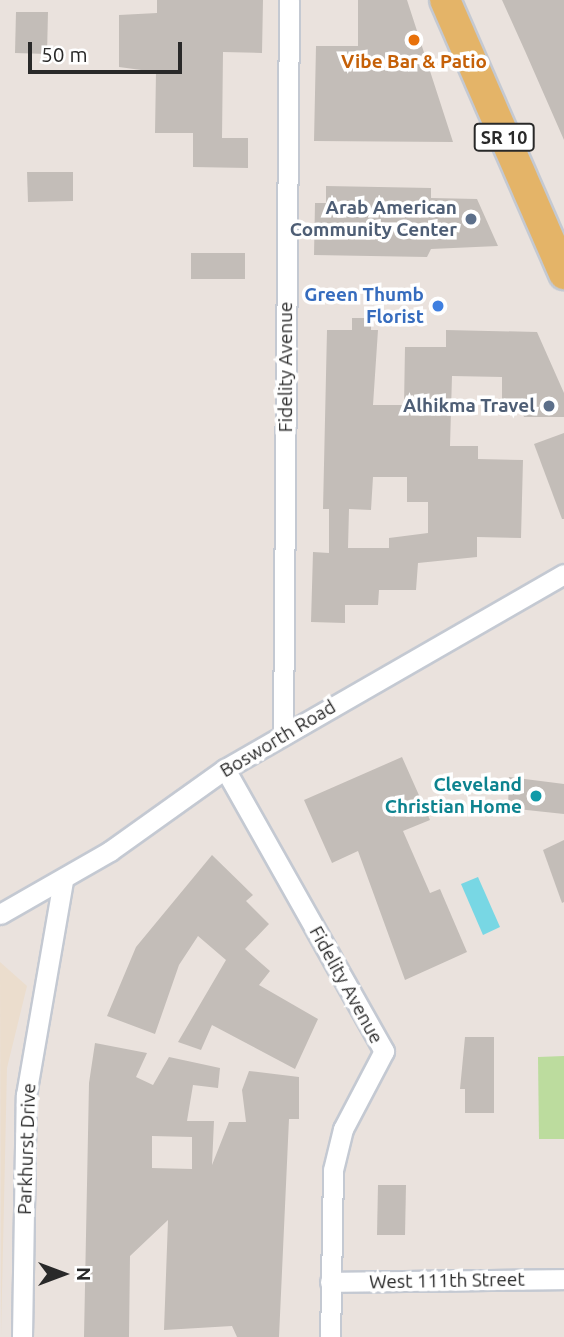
<!DOCTYPE html>
<style>
body{margin:0}
#map{position:relative;width:564px;height:1337px;overflow:hidden;background:#eae2dd;font-family:Ubuntu,sans-serif}
div>[style]{position:absolute}
.education>*{inset:0;background:#ebddcd}
.green>*{inset:0;background:#bcdc9e}
.water>*{inset:0;background:#78d7e4}
.building>*{inset:0;background:#c3bdb8}
.roads{filter:drop-shadow(2px 0 #c4c9d2) drop-shadow(-2px 0 #c4c9d2) drop-shadow(0 2px #c4c9d2) drop-shadow(0 -2px #c4c9d2)}
.street>*{height:19px;margin:-9.5px;padding:0 9.5px;transform-origin:9.5px;border-radius:9.5px;background:#fff}
.primary>*{height:30px;margin:-15px;padding:0 15px;transform-origin:15px;border-radius:15px;background:#e4b468}
.dots>*{width:19px;height:19px;translate:-50% -50%;box-sizing:border-box;border:4px solid #fff;border-radius:50%}
span{translate:-50% -50%;white-space:nowrap;text-align:center;line-height:1.15;-webkit-text-stroke:7px #fff;paint-order:stroke}
.shield-label span{padding:2px 5px;background:#fff;border:2px solid;border-radius:5px;-webkit-text-stroke-width:0}
.shield-label{font-size:18px;color:#292929;font-weight:700}
.food-label{font-size:19px;color:#c56008;font-weight:700}
.service-label{font-size:19px;color:#4e5e75;font-weight:700}
.right{translate:-100% -50%;text-align:right}
.shop-label{font-size:19px;color:#366cbe;font-weight:700}
.street-label{font-size:19px;color:#292929}
.culture-label{font-size:19px;color:#0d838f;font-weight:700}
.north{position:absolute;left:28px;top:1239px;width:70px;height:70px;-webkit-text-stroke:5px #fff;paint-order:stroke;rotate:90deg;font-size:19px;font-weight:700;line-height:28px;text-align:center;color:#292929}
.north::after{content:'';display:block;margin:auto;width:24px;height:32px;background:#292929;clip-path:polygon(50% 0,100% 100%,50% 72%,0 100%)}
.scale{position:absolute;left:28px;top:42px;width:154px;height:32px;box-sizing:border-box;border:4px solid #292929;border-top:0;padding-left:9px;font-size:21px;line-height:24px;white-space:nowrap;color:#292929;-webkit-text-stroke:5px #fff;paint-order:stroke}
</style>
<div id="map">
<div class="education">
<div style="clip-path:polygon(0 962px,27px 986px,7px 1068px,1px 1337px)"></div>
</div>
<div class="green">
<div style="clip-path:polygon(564px 1056px,564px 1139px,539px 1139px,538px 1057px)"></div>
</div>
<div class="water">
<div style="clip-path:polygon(478px 877px,500px 927px,483px 935px,461px 884px)"></div>
</div>
<div class="building">
<div style="clip-path:polygon(157px 0,263px 0,262px 53px,223px 52px,222px 138px,248px 138px,248px 168px,193px 167px,193px 133px,155px 133px,156px 72px,119px 67px,119px 15px,157px 13px)"></div>
<div style="clip-path:polygon(358px 0,407px 0,453px 142px,314px 141px,316px 46px,358px 46px)"></div>
<div style="clip-path:polygon(502px 0,564px 0,564px 140px,525px 51px)"></div>
<div style="clip-path:polygon(16px 12px,48px 12px,47px 54px,15px 53px)"></div>
<div style="clip-path:polygon(27px 172px,73px 172px,73px 201px,28px 202px)"></div>
<div style="clip-path:polygon(326px 186px,431px 188px,431px 198px,477px 199px,498px 246px,431px 249px,427px 257px,314px 255px,315px 203px,326px 203px)"></div>
<div style="clip-path:polygon(191px 253px,245px 253px,245px 279px,191px 279px)"></div>
<div style="clip-path:polygon(evenodd,352px 318px,371px 318px,371px 330px,378px 330px,373px 405px,404px 405px,405px 347px,446px 347px,446px 330px,537px 332px,564px 393px,564px 417px,524px 417px,519px 404px,502px 404px,502px 377px,452px 376px,450px 446px,478px 446px,478px 459px,523px 460px,521px 538px,477px 537px,477px 557px,418px 563px,416px 590px,379px 590px,378px 605px,345px 605px,345px 623px,311px 622px,313px 552px,329px 553px,329px 509px,323px 509px,327px 330px,352px 330px,352px 318px,373px 477px,407px 477px,407px 502px,428px 502px,428px 533px,389px 538px,389px 548px,348px 548px,349px 509px,371px 510px,373px 477px)"></div>
<div style="clip-path:polygon(564px 433px,564px 519px,562px 519px,534px 444px)"></div>
<div style="clip-path:polygon(402px 757px,430px 820px,403px 831px,430px 893px,440px 889px,467px 952px,405px 980px,358px 851px,332px 863px,304px 800px)"></div>
<div style="clip-path:polygon(509px 777px,564px 784px,564px 814px,508px 808px)"></div>
<div style="clip-path:polygon(564px 840px,564px 902px,562px 903px,543px 850px)"></div>
<div style="clip-path:polygon(212px 855px,253px 895px,246px 901px,269px 924px,245px 949px,270px 971px,259px 985px,318px 1019px,295px 1069px,212px 1025px,201px 1050px,178px 1042px,226px 960px,198px 936px,179px 965px,155px 1034px,107px 1016px,136px 947px)"></div>
<div style="clip-path:polygon(465px 1037px,494px 1037px,494px 1113px,465px 1113px,465px 1089px,460px 1089px)"></div>
<div style="clip-path:polygon(evenodd,95px 1043px,147px 1053px,136px 1077px,153px 1085px,169px 1057px,220px 1068px,218px 1088px,193px 1085px,187px 1121px,214px 1121px,212px 1165px,229px 1122px,246px 1122px,242px 1090px,249px 1071px,299px 1077px,299px 1119px,289px 1119px,279px 1337px,237px 1337px,232px 1326px,164px 1330px,168px 1220px,130px 1256px,129px 1337px,84px 1337px,89px 1083px,95px 1043px,152px 1136px,192px 1137px,192px 1169px,152px 1168px,152px 1136px)"></div>
<div style="clip-path:polygon(378px 1185px,406px 1185px,405px 1235px,377px 1235px)"></div>
</div>
<div class="roads">
<div class="street">
<div style="left:283px;top:734px;width:734px;rotate:-89.53deg"></div>
<div style="left:225px;top:769px;width:324px;rotate:60.6deg"></div>
<div style="left:384px;top:1051px;width:88px;rotate:117.7deg"></div>
<div style="left:343px;top:1129px;width:42px;rotate:103.7deg"></div>
<div style="left:333px;top:1170px;width:167px;rotate:91deg"></div>
<div style="left:0;top:914px;width:127px;rotate:-29.8deg"></div>
<div style="left:110px;top:851px;width:141px;rotate:-35.5deg"></div>
<div style="left:225px;top:769px;width:391px;rotate:-29.9deg"></div>
<div style="left:330px;top:1282px;width:234px;rotate:-0.7deg"></div>
<div style="left:22px;top:1337px;width:242px;rotate:-89.1deg"></div>
<div style="left:26px;top:1095px;width:218px;rotate:-80.2deg"></div>
</div>
<div class="primary">
<div style="left:445px;top:0;width:299px;rotate:66.5deg"></div>
</div>
</div>
<div class="dots">
<div style="left:414px;top:40px;background:#e8710a"></div>
<div style="left:471px;top:219px;background:#5c6f8a"></div>
<div style="left:438px;top:306px;background:#3f7fe0"></div>
<div style="left:549px;top:406px;background:#5c6f8a"></div>
<div style="left:536px;top:796px;background:#0f9aa8"></div>
</div>
<div class="shield-label">
<span style="left:504px;top:137px">SR 10</span>
</div>
<div class="food-label">
<span style="left:414px;top:62px">Vibe Bar &amp; Patio</span>
</div>
<div class="service-label">
<span class="right" style="left:457px;top:219px">Arab American<br>Community Center</span>
<span class="right" style="left:535px;top:406px">Alhikma Travel</span>
</div>
<div class="shop-label">
<span class="right" style="left:424px;top:306px">Green Thumb<br>Florist</span>
</div>
<div class="street-label">
<span style="left:286px;top:367px;rotate:-90deg">Fidelity Avenue</span>
<span style="left:278px;top:739px;rotate:-31deg">Bosworth Road</span>
<span style="left:346px;top:985px;rotate:61deg">Fidelity Avenue</span>
<span style="left:27px;top:1149px;rotate:-88deg">Parkhurst Drive</span>
<span style="left:447px;top:1281px;rotate:-1deg">West 111th Street</span>
</div>
<div class="culture-label">
<span class="right" style="left:522px;top:796px">Cleveland<br>Christian Home</span>
</div>
<div class="north">N</div>
<div class="scale">50 m</div>
</div>
